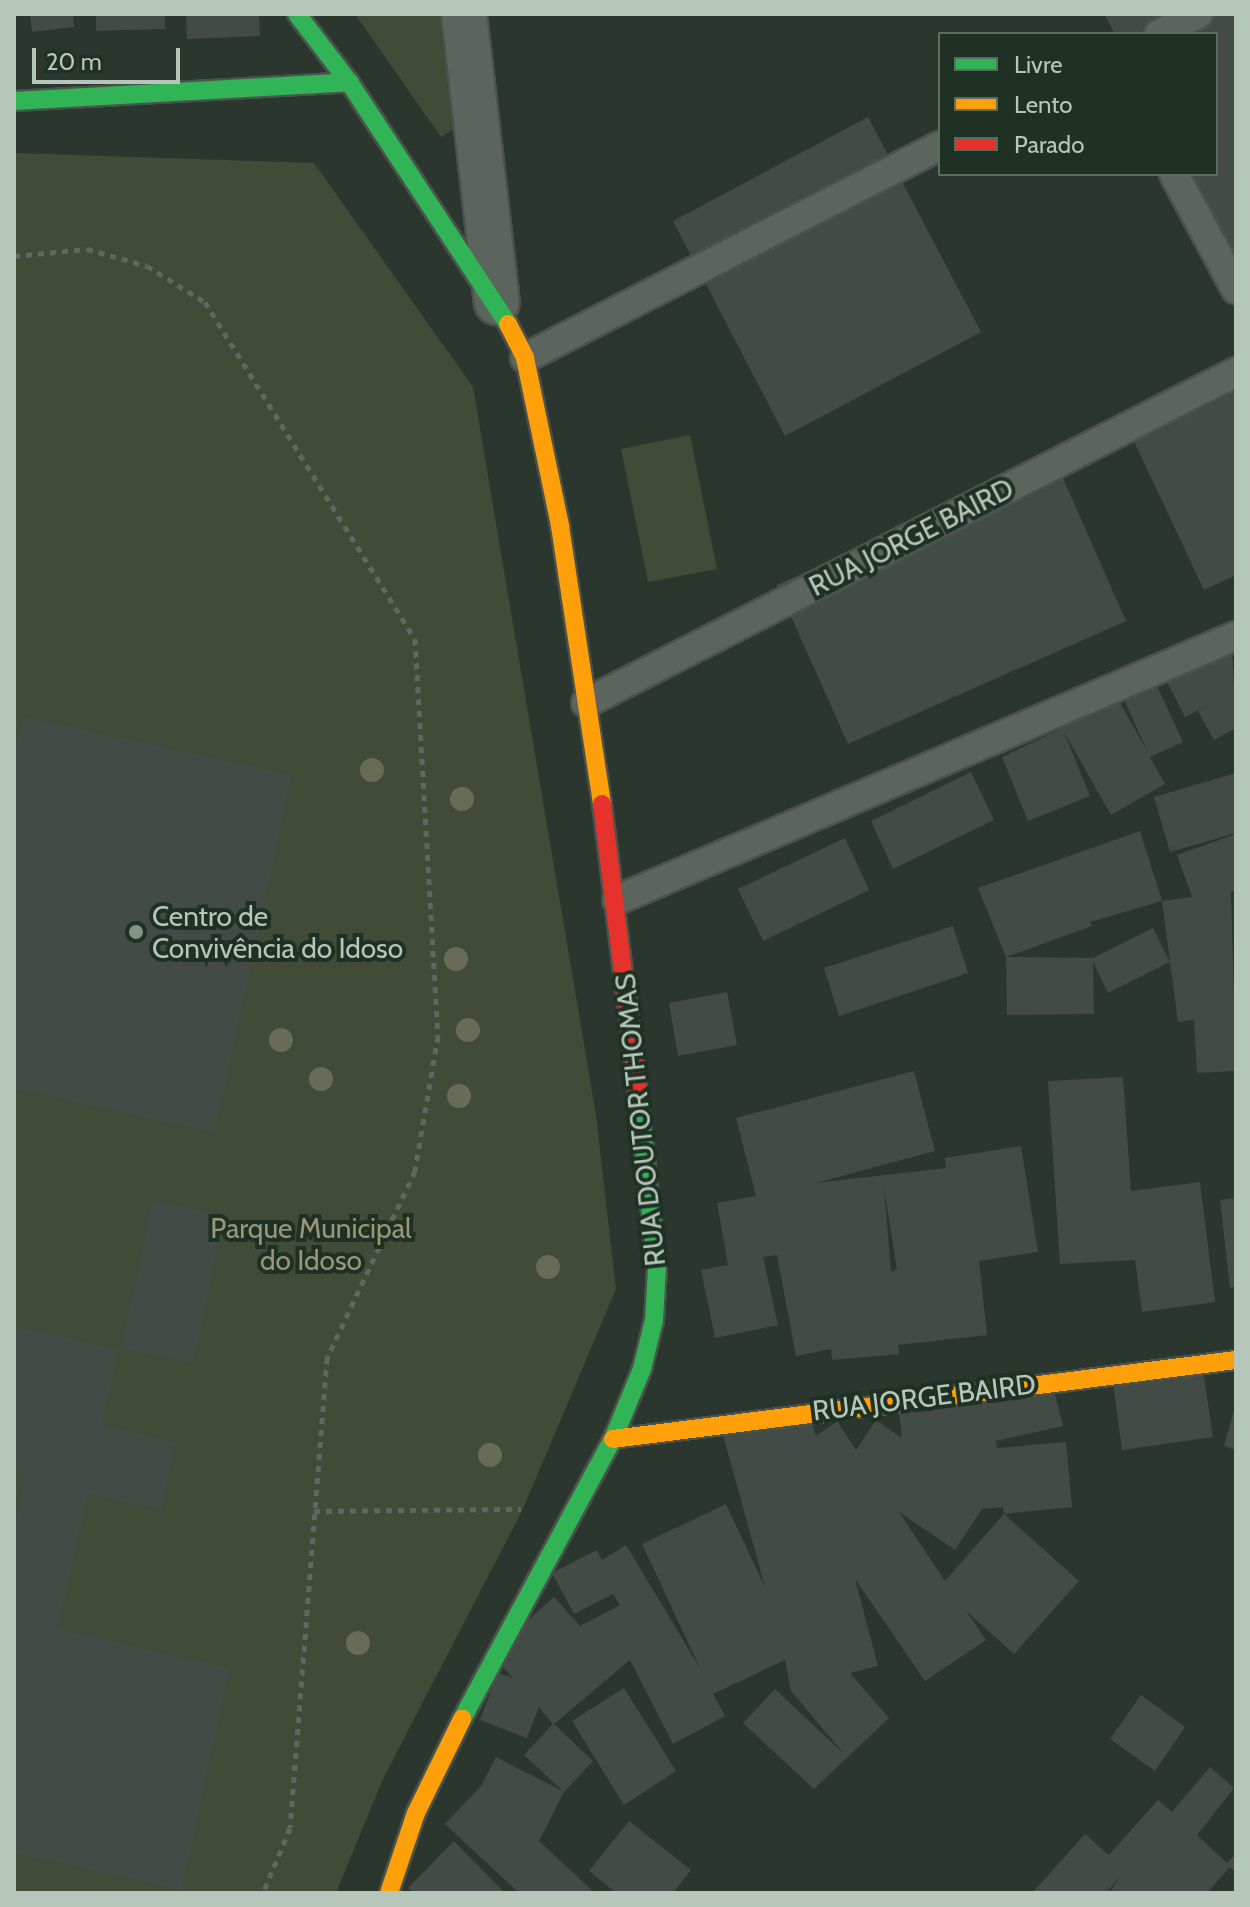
<!DOCTYPE html>
<meta charset="utf-8">
<style>
body{margin:0}
#map{position:relative;width:1250px;height:1907px;overflow:hidden;background:#2b362e;font-family:Cabin,sans-serif}
div>[style]{position:absolute}
.green>*{inset:0;background:#404b38}
.building>*{inset:0;background:#424b45}
.path>*{height:5px;margin-top:-2.5px;transform-origin:0;background:repeating-linear-gradient(90deg,#5e6760 0 6px,transparent 0 12px)}
.roads{filter:drop-shadow(2px 0 #4a524c) drop-shadow(-2px 0 #4a524c) drop-shadow(0 2px #4a524c) drop-shadow(0 -2px #4a524c)}
.lane>*{height:28px;margin:-14px;padding:0 14px;transform-origin:14px;border-radius:14px;background:#5b645d}
.street>*{height:44px;margin:-22px;padding:0 22px;transform-origin:22px;border-radius:22px;background:#5b645d}
.fast>*{height:18px;margin:-9px;padding:0 9px;transform-origin:9px;border-radius:9px;background:#30b455}
.slow>*{height:18px;margin:-9px;padding:0 9px;transform-origin:9px;border-radius:9px;background:#ff9f0a}
.jam>*{height:18px;margin:-9px;padding:0 9px;transform-origin:9px;border-radius:9px;background:#e5322d}
.trees>*{width:24px;height:24px;margin:-12px;border-radius:50%;background:#686b56}
.dots>*{width:22px;height:22px;translate:-50% -50%;box-sizing:border-box;border:4px solid #1f3024;border-radius:50%}
span{translate:-50% -50%;white-space:nowrap;text-align:center;line-height:1.15;-webkit-text-stroke:8px #1f3024;paint-order:stroke}
.street-label{font-size:28px;color:#b6c6bb}
.poi-label{font-size:28px;color:#b6c6bb}
.left{translate:0 -50%;text-align:left}
.park-label{font-size:28px;color:#999777}
.frame{position:absolute;inset:0;border:16px solid #b6c6bb;pointer-events:none}
.legend{position:absolute;left:938px;top:32px;width:280px;height:144px;box-sizing:border-box;background:#1f3024;border:2px solid #5b6c60;margin:0;padding:10px 14px;list-style:none;font-size:24px;color:#b6c6bb}
.legend li{display:flex;align-items:center;gap:16px;height:40px}
.legend b{width:40px;border:2px solid #5b6c60}
.scale{position:absolute;left:32px;top:48px;width:148px;height:36px;box-sizing:border-box;border:4px solid #b6c6bb;border-top:0;padding-left:10px;font-size:24px;line-height:28px;white-space:nowrap;color:#b6c6bb;-webkit-text-stroke:6px #1f3024;paint-order:stroke}
</style>
<div id="map">
<div class="green">
<div style="clip-path:polygon(355px 14px,446px 14px,464px 122px,441px 137px)"></div>
<div style="clip-path:polygon(14px 153px,314px 163px,473px 387px,596px 1115px,616px 1289px,523px 1509px,382px 1781px,336px 1893px,14px 1893px)"></div>
<div style="clip-path:polygon(690px 435px,717px 569px,648px 582px,621px 449px)"></div>
</div>
<div class="building">
<div style="clip-path:polygon(30px 14px,73px 14px,74px 27px,32px 32px)"></div>
<div style="clip-path:polygon(96px 14px,165px 14px,165px 29px,96px 31px)"></div>
<div style="clip-path:polygon(186px 14px,259px 14px,260px 36px,187px 39px)"></div>
<div style="clip-path:polygon(1104px 14px,1236px 14px,1236px 255px,1192px 174px,1216px 174px,1216px 34px,1115px 34px)"></div>
<div style="clip-path:polygon(868px 117px,981px 332px,785px 436px,673px 221px)"></div>
<div style="clip-path:polygon(1236px 362px,1236px 575px,1204px 590px,1122px 416px)"></div>
<div style="clip-path:polygon(1055px 460px,1126px 621px,848px 744px,777px 585px)"></div>
<div style="clip-path:polygon(1232px 647px,1236px 728px,1214px 740px,1198px 711px,1208px 705px,1185px 717px,1167px 682px)"></div>
<div style="clip-path:polygon(1156px 684px,1183px 742px,1150px 757px,1165px 784px,1111px 815px,1064px 732px,1090px 796px,1028px 821px,1002px 757px,1119px 701px,1147px 751px,1124px 699px)"></div>
<div style="clip-path:polygon(23px 716px,292px 775px,215px 1133px,14px 1089px,14px 758px)"></div>
<div style="clip-path:polygon(971px 772px,994px 820px,893px 869px,871px 821px)"></div>
<div style="clip-path:polygon(1236px 773px,1236px 833px,1170px 852px,1154px 797px)"></div>
<div style="clip-path:polygon(1140px 831px,1162px 901px,1090px 922px,1092px 926px,1006px 957px,1093px 958px,1153px 928px,1170px 962px,1108px 993px,1093px 962px,1094px 1014px,1007px 1015px,1006px 957px,978px 888px)"></div>
<div style="clip-path:polygon(1236px 834px,1236px 890px,1231px 892px,1236px 1071px,1197px 1073px,1194px 1020px,1178px 1022px,1162px 901px,1192px 897px,1177px 855px)"></div>
<div style="clip-path:polygon(845px 838px,869px 890px,763px 941px,738px 889px)"></div>
<div style="clip-path:polygon(953px 926px,968px 973px,839px 1016px,824px 968px)"></div>
<div style="clip-path:polygon(727px 992px,737px 1045px,678px 1056px,669px 1003px)"></div>
<div style="clip-path:polygon(evenodd,914px 1071px,935px 1151px,816px 1183px,946px 1168px,945px 1158px,1021px 1146px,1038px 1252px,979px 1261px,987px 1335px,898px 1345px,899px 1354px,832px 1360px,831px 1349px,796px 1356px,777px 1255px,763px 1257px,778px 1325px,715px 1338px,701px 1270px,728px 1265px,717px 1203px,756px 1196px,736px 1118px,914px 1071px,884px 1188px,897px 1270px,891px 1271px,884px 1188px)"></div>
<div style="clip-path:polygon(1123px 1077px,1131px 1191px,1200px 1182px,1215px 1302px,1142px 1312px,1135px 1260px,1060px 1264px,1048px 1081px)"></div>
<div style="clip-path:polygon(1236px 1198px,1236px 1287px,1230px 1288px,1220px 1200px)"></div>
<div style="clip-path:polygon(153px 1200px,225px 1216px,193px 1364px,121px 1348px)"></div>
<div style="clip-path:polygon(14px 1326px,119px 1349px,102px 1425px,176px 1442px,161px 1510px,88px 1494px,58px 1629px,230px 1668px,182px 1890px,14px 1853px,14px 1527px,25px 1475px,14px 1472px)"></div>
<div style="clip-path:polygon(1203px 1370px,1213px 1437px,1122px 1450px,1113px 1383px)"></div>
<div style="clip-path:polygon(evenodd,1053px 1386px,1063px 1426px,996px 1441px,997px 1448px,1066px 1442px,1072px 1507px,1004px 1514px,1079px 1581px,1014px 1654px,966px 1611px,986px 1640px,925px 1681px,855px 1579px,878px 1666px,850px 1673px,889px 1718px,814px 1789px,743px 1723px,775px 1689px,845px 1755px,791px 1691px,785px 1660px,713px 1694px,725px 1716px,673px 1744px,630px 1660px,554px 1724px,593px 1761px,564px 1792px,539px 1841px,595px 1893px,519px 1893px,445px 1824px,481px 1786px,496px 1757px,564px 1792px,524px 1755px,553px 1724px,539px 1707px,527px 1738px,480px 1720px,498px 1673px,513px 1678px,491px 1654px,554px 1597px,580px 1626px,620px 1605px,613px 1594px,574px 1614px,552px 1573px,597px 1550px,602px 1560px,626px 1545px,700px 1668px,642px 1544px,726px 1504px,765px 1587px,721px 1428px,807px 1405px,816px 1436px,837px 1421px,856px 1450px,876px 1420px,902px 1438px,898px 1404px,1053px 1386px,1003px 1507px,1004px 1514px,945px 1581px,899px 1512px,955px 1550px,982px 1509px,1003px 1507px)"></div>
<div style="clip-path:polygon(1235px 1407px,1236px 1407px,1236px 1450px,1224px 1446px)"></div>
<div style="clip-path:polygon(624px 1688px,676px 1771px,624px 1805px,572px 1721px)"></div>
<div style="clip-path:polygon(1141px 1695px,1185px 1727px,1155px 1771px,1110px 1739px)"></div>
<div style="clip-path:polygon(1210px 1767px,1234px 1788px,1197px 1835px,1227px 1863px,1236px 1854px,1236px 1873px,1230px 1867px,1207px 1893px,1109px 1893px,1120px 1877px,1106px 1893px,1033px 1892px,1085px 1834px,1109px 1855px,1158px 1800px,1172px 1812px)"></div>
<div style="clip-path:polygon(629px 1821px,691px 1870px,673px 1893px,616px 1893px,589px 1871px)"></div>
<div style="clip-path:polygon(454px 1841px,505px 1893px,414px 1893px,408px 1888px)"></div>
</div>
<div class="path">
<div style="left:14px;top:256px;width:73px;rotate:-5.5deg"></div>
<div style="left:87px;top:249px;width:62px;rotate:15.8deg"></div>
<div style="left:147px;top:266px;width:68px;rotate:31.8deg"></div>
<div style="left:205px;top:302px;width:397px;rotate:58.1deg"></div>
<div style="left:415px;top:639px;width:398px;rotate:86.7deg"></div>
<div style="left:438px;top:1036px;width:137px;rotate:99.7deg"></div>
<div style="left:415px;top:1171px;width:207px;rotate:115.2deg"></div>
<div style="left:327px;top:1358px;width:471px;rotate:94.5deg"></div>
<div style="left:290px;top:1828px;width:70px;rotate:112.6deg"></div>
<div style="left:314px;top:1511px;width:207px;rotate:-0.6deg"></div>
</div>
<div class="roads">
<div class="lane">
<div style="left:1159px;top:34px;width:44px;rotate:-27.1deg"></div>
<div style="left:1174px;top:174px;width:131px;rotate:61.7deg"></div>
<div style="left:525px;top:358px;width:466px;rotate:-27.1deg"></div>
<div style="left:586px;top:703px;width:729px;rotate:-26.99deg"></div>
<div style="left:617px;top:900px;width:673px;rotate:-23.1deg"></div>
</div>
<div class="street">
<div style="left:464px;top:14px;width:290px;rotate:83.5deg"></div>
</div>
<div class="fast">
<div style="left:297px;top:14px;width:86px;rotate:52.6deg"></div>
<div style="left:349px;top:82px;width:290px;rotate:56.7deg"></div>
<div style="left:14px;top:101px;width:336px;rotate:-3.2deg"></div>
<div style="left:462px;top:1719px;width:318px;rotate:-61.7deg"></div>
<div style="left:613px;top:1439px;width:76px;rotate:-67.5deg"></div>
<div style="left:642px;top:1369px;width:50px;rotate:-76.2deg"></div>
<div style="left:654px;top:1320px;width:52px;rotate:-86.7deg"></div>
<div style="left:657px;top:1268px;width:175px;rotate:-96.2deg"></div>
</div>
<div class="slow">
<div style="left:508px;top:324px;width:38px;rotate:63deg"></div>
<div style="left:525px;top:358px;width:172px;rotate:78.2deg"></div>
<div style="left:560px;top:526px;width:281px;rotate:81.4deg"></div>
<div style="left:613px;top:1439px;width:628px;rotate:-7.23deg"></div>
<div style="left:389px;top:1893px;width:84px;rotate:-71.4deg"></div>
<div style="left:416px;top:1813px;width:105px;rotate:-63.9deg"></div>
</div>
<div class="jam">
<div style="left:602px;top:804px;width:292px;rotate:82.9deg"></div>
</div>
</div>
<div class="trees">
<div style="left:372px;top:770px"></div>
<div style="left:462px;top:799px"></div>
<div style="left:456px;top:959px"></div>
<div style="left:468px;top:1030px"></div>
<div style="left:281px;top:1040px"></div>
<div style="left:321px;top:1079px"></div>
<div style="left:459px;top:1096px"></div>
<div style="left:548px;top:1267px"></div>
<div style="left:490px;top:1455px"></div>
<div style="left:358px;top:1643px"></div>
</div>
<div class="dots">
<div style="left:136px;top:932px;background:#85948a"></div>
</div>
<div class="street-label">
<span style="left:911px;top:537px;rotate:-27deg">RUA JORGE BAIRD</span>
<span style="left:640px;top:1120px;rotate:-96deg">RUA DOUTOR THOMAS</span>
<span style="left:924px;top:1397px;rotate:-7deg">RUA JORGE BAIRD</span>
</div>
<div class="poi-label">
<span class="left" style="left:152px;top:932px">Centro de<br>Convivência do Idoso</span>
</div>
<div class="park-label">
<span style="left:311px;top:1244px">Parque Municipal<br>do Idoso</span>
</div>
<div class="frame"></div>
<ul class="legend">
<li><b style="height:10px;background:#30b455"></b>Livre</li>
<li><b style="height:10px;background:#ff9f0a"></b>Lento</li>
<li><b style="height:10px;background:#e5322d"></b>Parado</li>
</ul>
<div class="scale">20 m</div>
</div>
